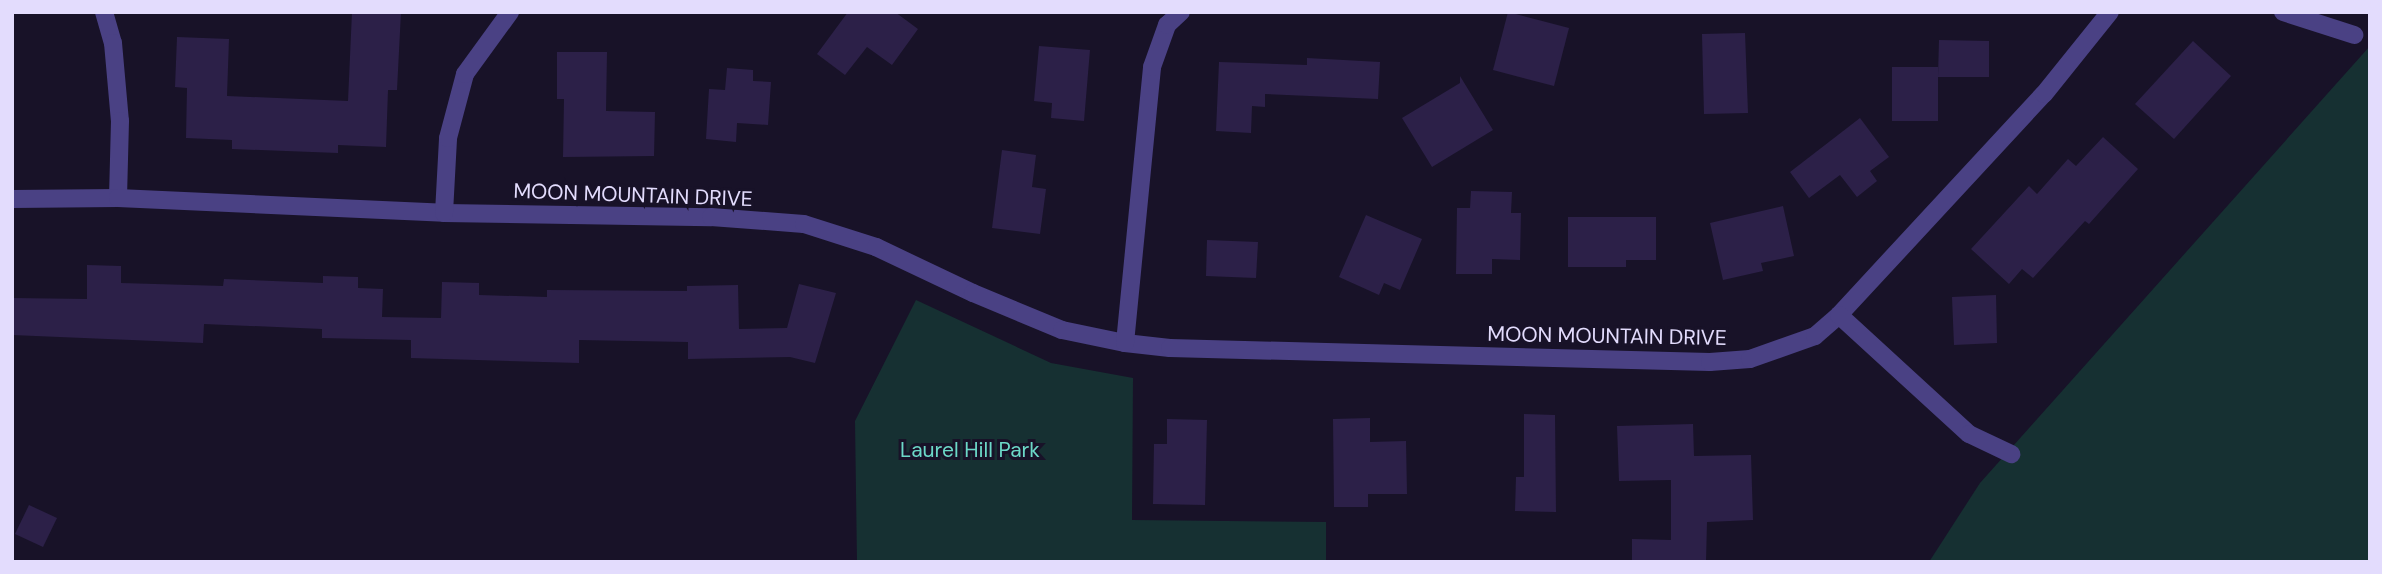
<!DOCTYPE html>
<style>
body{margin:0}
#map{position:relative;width:2382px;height:574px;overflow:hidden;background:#181228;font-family:"DM Sans",sans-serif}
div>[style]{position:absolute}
.green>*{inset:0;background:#163032}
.building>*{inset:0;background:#2c2048}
.minor>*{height:18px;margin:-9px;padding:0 9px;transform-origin:9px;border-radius:9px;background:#4a4184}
span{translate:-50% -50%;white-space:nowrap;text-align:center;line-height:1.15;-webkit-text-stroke:6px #181228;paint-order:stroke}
.street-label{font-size:21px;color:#e3dcfd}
.park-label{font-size:21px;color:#6cd9c8}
.frame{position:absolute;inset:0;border:14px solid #e3dcfd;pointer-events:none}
</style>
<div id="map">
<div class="green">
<div style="clip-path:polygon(2370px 46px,2370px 562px,1929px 562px,1980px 483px)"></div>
<div style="clip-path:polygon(916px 300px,1051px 363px,1133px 378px,1132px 520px,1326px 522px,1326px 562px,857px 562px,855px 421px)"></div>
</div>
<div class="building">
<div style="clip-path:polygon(352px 12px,401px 12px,397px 90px,388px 90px,386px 147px,338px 145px,338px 153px,232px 149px,232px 140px,186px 138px,187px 88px,175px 87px,177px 37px,229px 39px,227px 96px,348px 101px)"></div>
<div style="clip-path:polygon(848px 12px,895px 12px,918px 29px,892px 65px,867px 47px,845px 75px,817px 54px)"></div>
<div style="clip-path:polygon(1508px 12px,1569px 28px,1554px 86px,1493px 70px)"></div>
<div style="clip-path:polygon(1745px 33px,1748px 113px,1704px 114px,1702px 34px)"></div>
<div style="clip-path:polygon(1939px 40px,1989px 41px,1989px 77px,1938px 77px)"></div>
<div style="clip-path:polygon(2193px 41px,2231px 76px,2174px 139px,2135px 104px)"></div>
<div style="clip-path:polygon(1039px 46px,1090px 50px,1084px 121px,1051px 118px,1052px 103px,1034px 101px)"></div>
<div style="clip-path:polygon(557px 52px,607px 52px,606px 111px,655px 112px,654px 156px,563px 157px,564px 99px,557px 99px)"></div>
<div style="clip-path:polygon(1307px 58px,1380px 62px,1378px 99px,1265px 94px,1265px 107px,1252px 106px,1251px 133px,1216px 131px,1219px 62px,1307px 65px)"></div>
<div style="clip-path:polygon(1892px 67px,1938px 67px,1938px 121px,1892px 121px)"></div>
<div style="clip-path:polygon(727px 68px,753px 70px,753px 81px,771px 82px,768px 125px,737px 123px,736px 142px,706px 139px,709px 89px,725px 90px)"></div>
<div style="clip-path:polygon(1460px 76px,1493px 130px,1432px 167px,1402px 118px,1460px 83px)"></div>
<div style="clip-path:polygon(1860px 118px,1889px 157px,1870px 171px,1877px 181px,1857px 197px,1840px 175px,1809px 198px,1790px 172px)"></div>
<div style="clip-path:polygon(2103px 137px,2138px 169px,2089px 224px,2085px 221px,2033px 278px,2022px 269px,2009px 284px,1971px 249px,2029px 186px,2037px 194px,2068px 159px,2076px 166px)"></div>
<div style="clip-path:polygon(1002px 150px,1036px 155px,1032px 187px,1046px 189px,1040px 234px,992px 228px)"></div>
<div style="clip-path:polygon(1471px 191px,1512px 192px,1511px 213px,1521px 213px,1520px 260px,1492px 259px,1492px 274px,1456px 274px,1457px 208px,1470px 208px)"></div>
<div style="clip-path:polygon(1783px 206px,1794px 256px,1761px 263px,1763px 271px,1723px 280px,1710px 223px)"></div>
<div style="clip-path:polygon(1366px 215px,1422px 239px,1400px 290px,1384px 283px,1379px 295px,1339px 277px)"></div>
<div style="clip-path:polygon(1568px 217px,1656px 217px,1656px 260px,1626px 260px,1626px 267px,1568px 267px)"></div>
<div style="clip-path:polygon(1207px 240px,1258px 242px,1256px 278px,1206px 276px)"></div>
<div style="clip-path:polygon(87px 265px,121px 266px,121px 283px,223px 286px,224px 279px,323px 283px,323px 276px,358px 277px,358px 288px,383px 289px,382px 317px,441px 318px,442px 282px,479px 283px,479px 295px,547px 297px,547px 290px,687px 291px,687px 286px,738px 285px,739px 329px,787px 328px,799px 284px,836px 293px,815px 363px,790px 357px,688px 359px,688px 342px,579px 340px,579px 363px,411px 358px,411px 340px,322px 338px,322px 329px,204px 324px,203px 343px,12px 335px,12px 298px,87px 299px)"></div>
<div style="clip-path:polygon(1996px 295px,1997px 343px,1954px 345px,1952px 297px)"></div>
<div style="clip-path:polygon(1524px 414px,1555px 415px,1556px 512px,1515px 511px,1516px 477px,1524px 477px)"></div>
<div style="clip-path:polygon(1370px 418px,1370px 442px,1406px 441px,1407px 494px,1368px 494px,1368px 507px,1334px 507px,1333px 419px)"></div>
<div style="clip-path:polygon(1167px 419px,1207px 420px,1205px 505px,1153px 504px,1154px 444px,1167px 444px)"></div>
<div style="clip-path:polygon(1693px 424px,1694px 456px,1751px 455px,1753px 520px,1707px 522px,1706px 562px,1632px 562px,1632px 539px,1671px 540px,1671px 480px,1619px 481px,1617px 426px)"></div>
<div style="clip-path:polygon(29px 505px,57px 518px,43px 547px,15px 534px)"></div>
</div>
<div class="minor">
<div style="left:104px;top:12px;width:32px;rotate:74deg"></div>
<div style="left:113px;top:43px;width:78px;rotate:84.9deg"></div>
<div style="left:120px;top:121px;width:77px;rotate:91.5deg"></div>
<div style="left:2283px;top:12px;width:75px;rotate:17.9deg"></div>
<div style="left:12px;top:199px;width:106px;rotate:-0.5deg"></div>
<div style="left:118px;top:198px;width:326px;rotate:2.6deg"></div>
<div style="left:444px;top:213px;width:267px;rotate:0.9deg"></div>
<div style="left:711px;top:217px;width:93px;rotate:4.3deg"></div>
<div style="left:804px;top:224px;width:76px;rotate:17.7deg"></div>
<div style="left:876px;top:247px;width:107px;rotate:25.4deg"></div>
<div style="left:973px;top:293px;width:96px;rotate:22.6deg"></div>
<div style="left:1062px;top:330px;width:64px;rotate:11.7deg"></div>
<div style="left:1125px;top:343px;width:45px;rotate:6.3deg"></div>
<div style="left:1170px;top:348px;width:540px;rotate:1.49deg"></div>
<div style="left:1710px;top:362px;width:40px;rotate:-4.3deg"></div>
<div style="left:1750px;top:359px;width:69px;rotate:-19.5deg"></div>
<div style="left:1815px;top:336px;width:32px;rotate:-41deg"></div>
<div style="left:1839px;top:315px;width:301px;rotate:-47.2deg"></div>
<div style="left:2044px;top:94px;width:105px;rotate:-51.2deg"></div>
<div style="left:444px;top:213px;width:75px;rotate:-86.9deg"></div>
<div style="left:448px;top:138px;width:66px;rotate:-75.1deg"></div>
<div style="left:465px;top:74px;width:77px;rotate:-54deg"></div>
<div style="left:1839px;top:315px;width:176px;rotate:42.5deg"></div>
<div style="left:1969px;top:434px;width:47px;rotate:25.5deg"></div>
<div style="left:1125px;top:343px;width:277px;rotate:-84.4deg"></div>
<div style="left:1152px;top:67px;width:45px;rotate:-70.3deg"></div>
<div style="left:1167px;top:25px;width:19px;rotate:-43deg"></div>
</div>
<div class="street-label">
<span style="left:633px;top:195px;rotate:2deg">MOON MOUNTAIN DRIVE</span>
<span style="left:1607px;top:336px;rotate:1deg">MOON MOUNTAIN DRIVE</span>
</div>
<div class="park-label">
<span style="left:970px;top:450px">Laurel Hill Park</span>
</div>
<div class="frame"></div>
</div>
